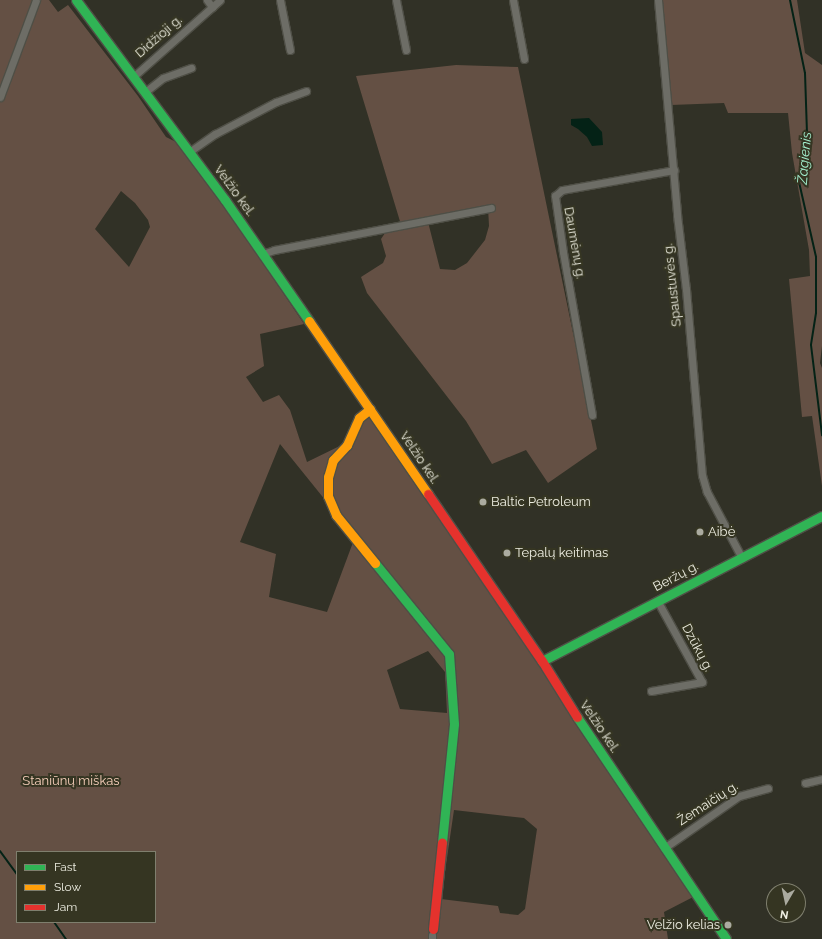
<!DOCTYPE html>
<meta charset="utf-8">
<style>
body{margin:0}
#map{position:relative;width:822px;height:939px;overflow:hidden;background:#313126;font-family:Raleway,sans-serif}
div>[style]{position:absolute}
.green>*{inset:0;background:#645044}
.water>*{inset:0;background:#042216}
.stream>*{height:2px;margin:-1px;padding:0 1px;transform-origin:1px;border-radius:1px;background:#042216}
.roads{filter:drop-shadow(1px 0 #4f4f46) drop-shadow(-1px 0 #4f4f46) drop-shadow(0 1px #4f4f46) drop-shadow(0 -1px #4f4f46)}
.street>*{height:7px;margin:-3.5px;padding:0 3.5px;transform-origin:3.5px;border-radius:3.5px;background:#6d6d66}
.fast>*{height:9px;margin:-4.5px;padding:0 4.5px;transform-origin:4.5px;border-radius:4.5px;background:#30b455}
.slow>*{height:9px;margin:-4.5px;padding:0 4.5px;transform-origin:4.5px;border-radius:4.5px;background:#ff9f0a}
.jam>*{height:9px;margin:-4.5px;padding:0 4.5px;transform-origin:4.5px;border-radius:4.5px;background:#e5322d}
.dots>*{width:11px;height:11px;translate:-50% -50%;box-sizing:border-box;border:2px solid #353522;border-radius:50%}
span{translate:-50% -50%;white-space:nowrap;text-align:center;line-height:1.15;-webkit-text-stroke:4px #353522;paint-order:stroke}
.street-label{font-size:13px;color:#edede1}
.poi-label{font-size:13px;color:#edede1}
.left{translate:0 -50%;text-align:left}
.right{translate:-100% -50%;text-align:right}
.park-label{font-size:13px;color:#f8d0bc}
.water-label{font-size:14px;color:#a4f1d0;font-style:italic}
.legend{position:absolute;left:16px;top:851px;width:140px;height:72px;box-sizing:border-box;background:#353522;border:1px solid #7f7f6e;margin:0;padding:5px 7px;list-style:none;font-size:12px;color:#edede1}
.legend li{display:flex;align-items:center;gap:8px;height:20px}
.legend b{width:20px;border:1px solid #7f7f6e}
.north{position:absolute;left:766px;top:883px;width:40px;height:40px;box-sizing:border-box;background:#353522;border:1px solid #7f7f6e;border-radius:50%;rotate:189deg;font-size:11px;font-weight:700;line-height:16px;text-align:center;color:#edede1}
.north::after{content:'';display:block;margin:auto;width:14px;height:18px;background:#ababa0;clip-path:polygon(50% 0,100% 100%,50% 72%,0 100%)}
</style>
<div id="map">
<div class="green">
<div style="clip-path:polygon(evenodd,0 0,49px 0,58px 12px,68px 5px,138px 96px,166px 137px,184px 146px,304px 324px,260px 334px,264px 366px,246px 377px,263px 402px,279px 395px,290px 410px,307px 462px,352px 440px,360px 420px,369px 416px,697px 895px,664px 912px,668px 939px,0 939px,0 0,121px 191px,135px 203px,148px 220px,150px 227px,129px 267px,95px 229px,121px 191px,0 0,280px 444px,355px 537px,327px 612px,269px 597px,276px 554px,240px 542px,280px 444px,0 0,428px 651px,445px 672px,447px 713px,400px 709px,387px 670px,428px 651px,0 0,454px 810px,524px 818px,537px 829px,525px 909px,518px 915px,500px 913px,498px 906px,441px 899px,454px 810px,0 0,17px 852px,155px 852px,155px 922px,17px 922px,17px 852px)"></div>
<div style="clip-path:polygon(661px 0,797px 0,805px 53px,822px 65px,822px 346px,820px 363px,822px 368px,822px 486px,812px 416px,802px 417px,789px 279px,810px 276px,809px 250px,792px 153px,788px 113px,728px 113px,724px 103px,671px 105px)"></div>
<div style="clip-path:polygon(evenodd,456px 65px,518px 67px,597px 449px,548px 483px,526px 450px,492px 464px,466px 421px,367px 293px,361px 277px,383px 263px,386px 256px,381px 239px,385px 233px,402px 228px,356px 76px,456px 65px,488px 207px,489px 226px,485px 240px,467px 263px,455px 270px,440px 269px,427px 218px,488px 207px)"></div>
</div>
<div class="water">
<div style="clip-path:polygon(589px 118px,602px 132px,603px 145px,592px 146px,587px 137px,578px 129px,571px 125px,571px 119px)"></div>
</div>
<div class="stream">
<div style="left:790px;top:0;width:75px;rotate:78.4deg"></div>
<div style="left:805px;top:73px;width:59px;rotate:88.1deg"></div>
<div style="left:807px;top:132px;width:35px;rotate:95deg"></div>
<div style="left:804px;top:167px;width:16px;rotate:108deg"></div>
<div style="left:799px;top:182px;width:77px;rotate:77.2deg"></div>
<div style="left:816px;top:257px;width:56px;rotate:90deg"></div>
<div style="left:816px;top:313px;width:32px;rotate:99deg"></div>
<div style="left:811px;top:345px;width:91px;rotate:83deg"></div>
<div style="left:0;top:851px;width:29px;rotate:54deg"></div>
<div style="left:54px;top:922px;width:21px;rotate:55deg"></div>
</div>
<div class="roads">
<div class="street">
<div style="left:207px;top:0;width:9px;rotate:54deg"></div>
<div style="left:280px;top:0;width:51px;rotate:78.7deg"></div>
<div style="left:396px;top:0;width:51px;rotate:78.7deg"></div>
<div style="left:513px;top:0;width:60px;rotate:79.4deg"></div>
<div style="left:658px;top:0;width:216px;rotate:84.9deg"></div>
<div style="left:677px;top:215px;width:75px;rotate:83.1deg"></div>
<div style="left:686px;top:289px;width:187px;rotate:85.1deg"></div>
<div style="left:702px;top:475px;width:18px;rotate:74deg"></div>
<div style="left:707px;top:492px;width:75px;rotate:62.1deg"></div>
<div style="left:133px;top:77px;width:116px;rotate:-41.5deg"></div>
<div style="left:145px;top:92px;width:23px;rotate:-38deg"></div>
<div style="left:163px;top:78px;width:30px;rotate:-20deg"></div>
<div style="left:0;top:97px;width:103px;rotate:-69.6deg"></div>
<div style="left:189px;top:152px;width:32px;rotate:-35deg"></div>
<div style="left:215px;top:134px;width:69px;rotate:-27.7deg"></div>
<div style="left:276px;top:102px;width:32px;rotate:-20deg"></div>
<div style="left:262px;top:254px;width:13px;rotate:-18deg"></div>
<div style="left:274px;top:250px;width:221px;rotate:-11deg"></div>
<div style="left:592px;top:415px;width:166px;rotate:-100.1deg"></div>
<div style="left:563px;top:252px;width:57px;rotate:-98.1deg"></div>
<div style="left:555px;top:196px;width:9px;rotate:-41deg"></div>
<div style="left:562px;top:190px;width:114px;rotate:-10.1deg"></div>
<div style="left:651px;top:691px;width:52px;rotate:-10deg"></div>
<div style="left:702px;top:682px;width:91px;rotate:-118.8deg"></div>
<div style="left:805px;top:783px;width:17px;rotate:-13deg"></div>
<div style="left:664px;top:848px;width:91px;rotate:-34.7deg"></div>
<div style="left:739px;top:796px;width:30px;rotate:-15deg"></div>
<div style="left:432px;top:939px;width:4px;rotate:-90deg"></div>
</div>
<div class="fast">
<div style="left:76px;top:0;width:249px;rotate:53.3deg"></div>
<div style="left:225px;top:200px;width:147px;rotate:55.2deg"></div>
<div style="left:375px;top:563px;width:117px;rotate:50.9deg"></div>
<div style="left:449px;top:654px;width:70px;rotate:85.9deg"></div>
<div style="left:454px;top:724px;width:119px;rotate:95.8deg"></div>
<div style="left:542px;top:661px;width:315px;rotate:-27.4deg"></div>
<div style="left:577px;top:717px;width:267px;rotate:56.1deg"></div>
</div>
<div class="slow">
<div style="left:309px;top:321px;width:210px;rotate:55.5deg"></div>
<div style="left:370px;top:409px;width:14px;rotate:141deg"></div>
<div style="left:359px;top:418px;width:30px;rotate:114deg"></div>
<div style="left:347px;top:445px;width:21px;rotate:133deg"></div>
<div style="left:333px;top:460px;width:18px;rotate:106deg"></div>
<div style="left:328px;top:477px;width:19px;rotate:90deg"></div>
<div style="left:328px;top:496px;width:21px;rotate:67deg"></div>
<div style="left:336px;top:515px;width:62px;rotate:50.9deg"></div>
</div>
<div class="jam">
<div style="left:428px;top:494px;width:202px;rotate:55.7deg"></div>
<div style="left:542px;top:661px;width:66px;rotate:58deg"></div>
<div style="left:433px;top:929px;width:87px;rotate:-84.1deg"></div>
</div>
</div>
<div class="dots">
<div style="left:483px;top:502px;background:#ababa0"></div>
<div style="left:700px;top:532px;background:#ababa0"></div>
<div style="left:507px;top:553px;background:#ababa0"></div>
<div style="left:728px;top:925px;background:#ababa0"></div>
</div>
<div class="street-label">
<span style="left:159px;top:37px;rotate:-41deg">Didžioji g.</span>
<span style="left:234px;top:191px;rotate:54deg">Velžio kel.</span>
<span style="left:574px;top:243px;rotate:80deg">Daumėnų g.</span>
<span style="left:673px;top:285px;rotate:-96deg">Spaustuvės g.</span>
<span style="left:419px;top:458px;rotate:56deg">Velžio kel.</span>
<span style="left:676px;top:577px;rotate:-28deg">Beržų g.</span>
<span style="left:697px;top:648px;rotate:62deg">Dzūkų g.</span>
<span style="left:599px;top:727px;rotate:56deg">Velžio kel.</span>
<span style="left:708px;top:804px;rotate:-33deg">Žemaičių g.</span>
</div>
<div class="poi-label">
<span class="left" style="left:491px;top:502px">Baltic Petroleum</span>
<span class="left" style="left:708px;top:532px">Aibė</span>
<span class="left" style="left:515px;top:553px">Tepalų keitimas</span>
<span class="right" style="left:720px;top:925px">Velžio kelias</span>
</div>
<div class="park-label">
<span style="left:71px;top:781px">Staniūnų miškas</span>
</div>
<div class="water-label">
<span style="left:804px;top:158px;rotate:-85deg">Žagienis</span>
</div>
<ul class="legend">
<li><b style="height:5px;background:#30b455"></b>Fast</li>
<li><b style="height:5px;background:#ff9f0a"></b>Slow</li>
<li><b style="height:5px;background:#e5322d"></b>Jam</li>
</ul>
<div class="north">N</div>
</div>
